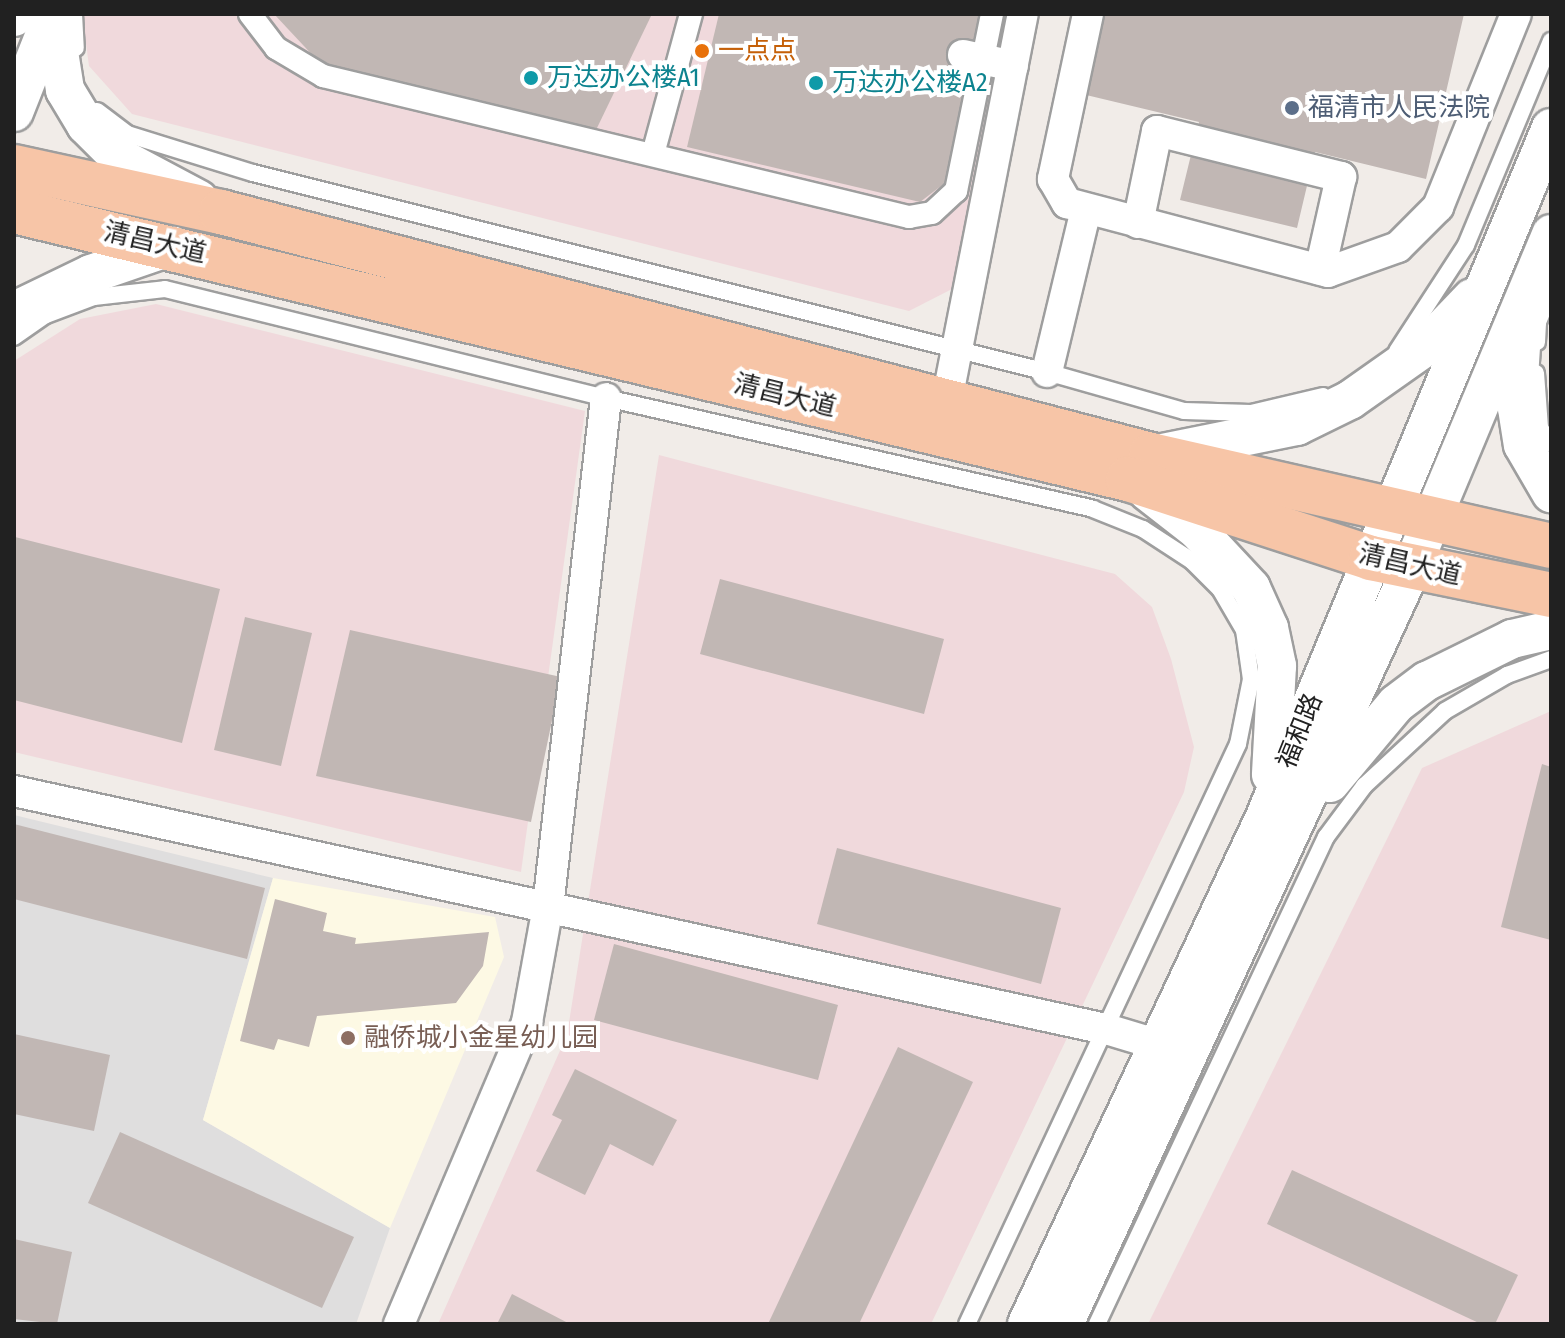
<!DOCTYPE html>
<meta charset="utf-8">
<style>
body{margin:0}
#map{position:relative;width:1565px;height:1338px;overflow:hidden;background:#f1ece8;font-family:"Fira Sans Condensed","Noto Sans SC",sans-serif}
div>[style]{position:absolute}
.residential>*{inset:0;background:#dfdede}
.commercial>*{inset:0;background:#f0d9dc}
.education>*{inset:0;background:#fdf9e4}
.building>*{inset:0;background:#c1b7b4}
.roads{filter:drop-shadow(2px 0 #9e9e9e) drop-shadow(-2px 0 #9e9e9e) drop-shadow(0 2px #9e9e9e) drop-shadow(0 -2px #9e9e9e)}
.service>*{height:16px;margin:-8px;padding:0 8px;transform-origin:8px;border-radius:8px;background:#fff}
.pedestrian>*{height:22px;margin:-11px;padding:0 11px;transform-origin:11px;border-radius:11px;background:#fff}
.minor>*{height:30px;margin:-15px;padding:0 15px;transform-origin:15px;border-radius:15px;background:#fff}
.tertiary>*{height:38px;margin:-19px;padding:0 19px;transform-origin:19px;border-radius:19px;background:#fff}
.primary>*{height:44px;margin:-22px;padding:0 22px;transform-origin:22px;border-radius:22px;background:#f7c5a7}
.dots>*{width:22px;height:22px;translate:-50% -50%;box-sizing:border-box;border:4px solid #fff;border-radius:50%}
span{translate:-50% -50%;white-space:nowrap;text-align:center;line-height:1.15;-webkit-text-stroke:8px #fff;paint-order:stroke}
.food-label{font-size:26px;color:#c56008}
.left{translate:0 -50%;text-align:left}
.culture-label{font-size:26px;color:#0d838f}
.service-label{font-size:26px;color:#4e5e75}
.street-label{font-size:26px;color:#212121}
.education-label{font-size:26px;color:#785e54}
.frame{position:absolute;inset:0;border:16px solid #212121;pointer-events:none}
</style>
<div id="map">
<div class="residential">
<div style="clip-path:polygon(14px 815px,273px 878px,203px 1120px,390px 1228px,356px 1324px,14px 1324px)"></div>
</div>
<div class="commercial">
<div style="clip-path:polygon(82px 14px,1008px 14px,954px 288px,909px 311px,132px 114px,89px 66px)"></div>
<div style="clip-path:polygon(156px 304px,585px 411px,521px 872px,14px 752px,14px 361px,80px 319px)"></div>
<div style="clip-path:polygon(659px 455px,1115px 574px,1152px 607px,1171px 659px,1194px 747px,1184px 792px,931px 1324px,438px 1324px,567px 1035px)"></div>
<div style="clip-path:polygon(1551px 711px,1551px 1324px,1148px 1324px,1422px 768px)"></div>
</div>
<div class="education">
<div style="clip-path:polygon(273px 878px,495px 917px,504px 957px,390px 1228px,203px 1120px)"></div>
</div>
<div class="building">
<div style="clip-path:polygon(274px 14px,652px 14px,596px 130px,345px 72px,317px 60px)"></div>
<div style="clip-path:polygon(719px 14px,987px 14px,954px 176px,920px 202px,687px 147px)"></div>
<div style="clip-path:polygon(1101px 14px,1464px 14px,1426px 179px,1315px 152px,1297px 228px,1180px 200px,1199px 122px,1082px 94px)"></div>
<div style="clip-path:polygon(15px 537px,220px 589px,182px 743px,14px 700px)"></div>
<div style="clip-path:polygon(720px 579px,944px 639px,924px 714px,700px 654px)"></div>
<div style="clip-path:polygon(245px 617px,312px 633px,281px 766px,214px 750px)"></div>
<div style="clip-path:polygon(350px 630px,561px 677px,531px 822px,316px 776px)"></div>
<div style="clip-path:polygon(1542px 764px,1551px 767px,1551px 940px,1501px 927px)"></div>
<div style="clip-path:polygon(14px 824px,265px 888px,247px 959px,14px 899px)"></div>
<div style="clip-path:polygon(837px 848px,1061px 908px,1041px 984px,817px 924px)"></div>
<div style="clip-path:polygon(275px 899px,327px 913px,323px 931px,356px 938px,355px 944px,489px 932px,483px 966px,456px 1003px,317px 1016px,309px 1047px,278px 1039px,274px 1050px,240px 1041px)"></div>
<div style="clip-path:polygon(614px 944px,838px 1005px,818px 1080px,594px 1020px)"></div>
<div style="clip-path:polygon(14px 1034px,110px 1055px,94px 1131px,14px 1114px)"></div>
<div style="clip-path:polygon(898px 1047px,973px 1082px,859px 1324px,768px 1324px)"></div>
<div style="clip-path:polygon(575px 1069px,677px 1120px,653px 1166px,610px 1144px,585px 1195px,536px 1171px,562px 1120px,552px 1115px)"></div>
<div style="clip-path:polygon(120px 1132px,354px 1237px,322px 1308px,88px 1203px)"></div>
<div style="clip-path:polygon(1292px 1170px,1518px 1275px,1495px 1324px,1481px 1324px,1267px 1224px)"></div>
<div style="clip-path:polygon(14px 1239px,72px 1252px,57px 1324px,14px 1319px)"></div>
<div style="clip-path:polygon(512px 1294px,570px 1324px,497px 1324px)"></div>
</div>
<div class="roads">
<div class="service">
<div style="left:74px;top:14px;width:34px;rotate:87deg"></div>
<div style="left:97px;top:111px;width:38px;rotate:37deg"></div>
<div style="left:127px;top:134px;width:132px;rotate:17.2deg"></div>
<div style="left:253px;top:173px;width:819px;rotate:14.07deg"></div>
<div style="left:1047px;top:372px;width:142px;rotate:15.9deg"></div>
<div style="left:1184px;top:411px;width:67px;rotate:1.7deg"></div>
<div style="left:1251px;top:413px;width:74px;rotate:-13.3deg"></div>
<div style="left:14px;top:337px;width:39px;rotate:-35deg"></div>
<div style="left:46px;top:315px;width:51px;rotate:-20.6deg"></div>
<div style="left:94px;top:297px;width:71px;rotate:-6.4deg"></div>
<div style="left:165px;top:289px;width:454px;rotate:13.9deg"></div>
<div style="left:606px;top:398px;width:499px;rotate:12.8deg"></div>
<div style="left:1093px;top:509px;width:54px;rotate:21.8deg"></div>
<div style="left:1143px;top:529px;width:59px;rotate:33.1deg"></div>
<div style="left:1192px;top:561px;width:40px;rotate:45deg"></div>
<div style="left:1220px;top:589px;width:48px;rotate:59.7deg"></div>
<div style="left:1244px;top:630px;width:49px;rotate:81.9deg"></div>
<div style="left:1251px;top:679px;width:66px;rotate:101.3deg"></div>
<div style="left:1238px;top:744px;width:640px;rotate:115.04deg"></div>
<div style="left:1537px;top:342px;width:20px;rotate:-87deg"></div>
<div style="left:1538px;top:322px;width:34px;rotate:-67deg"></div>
<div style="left:1397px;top:351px;width:126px;rotate:-56.9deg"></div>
<div style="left:1466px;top:245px;width:221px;rotate:-67.4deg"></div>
<div style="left:1536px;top:373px;width:55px;rotate:85.8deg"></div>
<div style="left:1540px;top:428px;width:19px;rotate:55deg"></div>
<div style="left:1097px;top:1324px;width:538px;rotate:-64.82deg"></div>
<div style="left:1326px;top:837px;width:64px;rotate:-53.3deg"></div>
<div style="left:1364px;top:786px;width:110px;rotate:-42.8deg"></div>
<div style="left:1445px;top:711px;width:72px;rotate:-30.1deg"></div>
<div style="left:1507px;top:675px;width:47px;rotate:-20deg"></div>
</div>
<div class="pedestrian">
<div style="left:250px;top:14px;width:43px;rotate:52.6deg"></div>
<div style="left:276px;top:48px;width:55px;rotate:30.8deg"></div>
<div style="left:323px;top:76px;width:603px;rotate:13.53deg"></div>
<div style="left:909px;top:217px;width:23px;rotate:-10deg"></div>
<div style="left:932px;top:213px;width:33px;rotate:-43deg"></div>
<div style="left:956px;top:191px;width:181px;rotate:-78.5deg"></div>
<div style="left:653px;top:154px;width:145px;rotate:-74.8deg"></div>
</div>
<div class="minor">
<div style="left:1088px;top:14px;width:169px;rotate:102deg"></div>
<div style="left:1053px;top:179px;width:28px;rotate:60deg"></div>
<div style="left:1067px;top:203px;width:270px;rotate:14.8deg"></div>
<div style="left:1328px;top:272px;width:74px;rotate:-19.7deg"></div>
<div style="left:1398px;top:247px;width:57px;rotate:-45deg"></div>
<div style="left:1438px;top:207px;width:208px;rotate:-68deg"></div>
<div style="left:963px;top:55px;width:51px;rotate:12.4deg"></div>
<div style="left:1138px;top:223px;width:94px;rotate:-78.3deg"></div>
<div style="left:1157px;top:131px;width:190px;rotate:14deg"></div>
<div style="left:1341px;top:177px;width:95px;rotate:102.7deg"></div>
<div style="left:1047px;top:372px;width:167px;rotate:-76.5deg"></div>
<div style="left:947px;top:400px;width:393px;rotate:-78.9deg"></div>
<div style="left:14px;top:791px;width:1118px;rotate:12.3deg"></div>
<div style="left:1106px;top:1029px;width:55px;rotate:16.8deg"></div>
<div style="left:399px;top:1324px;width:328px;rotate:-67deg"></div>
<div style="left:527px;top:1022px;width:117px;rotate:-79.7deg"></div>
<div style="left:548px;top:907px;width:512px;rotate:-83.5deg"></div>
</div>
<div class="tertiary">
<div style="left:53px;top:14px;width:77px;rotate:81deg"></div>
<div style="left:65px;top:90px;width:41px;rotate:59deg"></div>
<div style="left:86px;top:125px;width:44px;rotate:45deg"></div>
<div style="left:117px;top:156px;width:92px;rotate:28deg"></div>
<div style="left:14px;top:17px;width:3px;rotate:-72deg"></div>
<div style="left:14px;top:112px;width:98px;rotate:-68.4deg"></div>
<div style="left:14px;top:311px;width:85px;rotate:-25.7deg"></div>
<div style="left:91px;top:274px;width:87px;rotate:-18.9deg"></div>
<div style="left:1522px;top:332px;width:76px;rotate:93.8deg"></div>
<div style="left:1517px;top:408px;width:37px;rotate:81deg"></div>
<div style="left:1523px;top:445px;width:56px;rotate:59.7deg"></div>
<div style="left:1153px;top:455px;width:147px;rotate:-11.4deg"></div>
<div style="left:1297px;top:426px;width:59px;rotate:-26.1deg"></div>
<div style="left:1350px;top:400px;width:92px;rotate:-35.2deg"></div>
<div style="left:1425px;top:347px;width:68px;rotate:-46.2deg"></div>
<div style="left:1147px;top:491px;width:63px;rotate:38deg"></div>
<div style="left:1197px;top:530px;width:79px;rotate:47deg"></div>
<div style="left:1251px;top:588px;width:44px;rotate:65.8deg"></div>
<div style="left:1269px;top:628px;width:39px;rotate:78deg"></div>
<div style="left:1277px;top:666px;width:109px;rotate:93.2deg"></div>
<div style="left:1330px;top:783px;width:103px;rotate:-50.1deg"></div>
<div style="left:1396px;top:704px;width:39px;rotate:-37deg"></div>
<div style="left:1427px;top:681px;width:95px;rotate:-26.3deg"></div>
<div style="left:1512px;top:639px;width:40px;rotate:-13deg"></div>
<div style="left:1027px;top:1324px;width:560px;rotate:-64.85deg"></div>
<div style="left:1265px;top:817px;width:746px;rotate:-67.46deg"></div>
<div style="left:1064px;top:1324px;width:833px;rotate:-65.31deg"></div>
<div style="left:1412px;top:567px;width:361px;rotate:-67.3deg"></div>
</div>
<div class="primary">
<div style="left:14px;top:167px;width:212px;rotate:12.3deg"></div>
<div style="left:221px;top:212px;width:961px;rotate:14.64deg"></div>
<div style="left:1151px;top:455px;width:410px;rotate:12.8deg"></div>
<div style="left:14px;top:211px;width:1146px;rotate:13.53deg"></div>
<div style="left:1128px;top:479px;width:256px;rotate:18deg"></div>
<div style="left:1371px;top:558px;width:184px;rotate:11.6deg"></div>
</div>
</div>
<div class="dots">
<div style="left:702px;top:51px;background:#e8710a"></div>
<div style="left:531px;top:78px;background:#0f9aa8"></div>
<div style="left:816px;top:83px;background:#0f9aa8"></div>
<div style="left:1292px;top:108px;background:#5c6f8a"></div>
<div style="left:348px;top:1038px;background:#8d6e63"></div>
</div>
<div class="food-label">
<span class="left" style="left:718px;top:51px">一点点</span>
</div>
<div class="culture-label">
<span class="left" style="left:547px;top:78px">万达办公楼A1</span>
<span class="left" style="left:832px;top:83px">万达办公楼A2</span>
</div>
<div class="service-label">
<span class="left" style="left:1308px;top:108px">福清市人民法院</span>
</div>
<div class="street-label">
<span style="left:155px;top:243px;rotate:13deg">清昌大道</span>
<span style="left:785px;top:396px;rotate:14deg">清昌大道</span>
<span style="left:1410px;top:565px;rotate:13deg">清昌大道</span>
<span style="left:1300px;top:731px;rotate:-68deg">福和路</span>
</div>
<div class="education-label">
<span class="left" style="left:364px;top:1038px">融侨城小金星幼儿园</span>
</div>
<div class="frame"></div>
</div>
